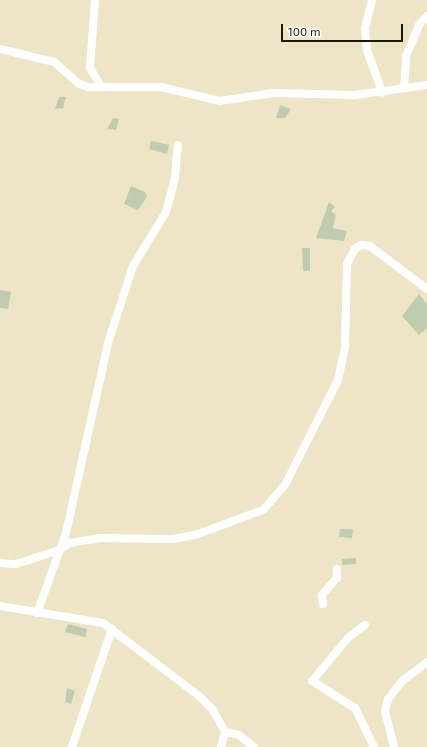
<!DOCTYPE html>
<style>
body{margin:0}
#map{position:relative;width:427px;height:747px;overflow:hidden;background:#eee5c7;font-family:"Exo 2",sans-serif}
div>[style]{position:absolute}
.building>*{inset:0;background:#c0ccb0}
.minor>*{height:8px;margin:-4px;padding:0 4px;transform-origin:4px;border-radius:4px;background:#fff}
span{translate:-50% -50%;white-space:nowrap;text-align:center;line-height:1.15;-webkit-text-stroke:3px #fff;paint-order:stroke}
.scale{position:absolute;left:281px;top:24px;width:122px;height:18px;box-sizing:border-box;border:2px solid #1a170c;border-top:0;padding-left:5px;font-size:12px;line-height:14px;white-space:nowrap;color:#1a170c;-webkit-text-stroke:3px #fff;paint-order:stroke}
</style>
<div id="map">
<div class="building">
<div style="clip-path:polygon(59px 97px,66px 97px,63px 108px,55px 109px)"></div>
<div style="clip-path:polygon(280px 105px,291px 109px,285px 118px,276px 118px)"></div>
<div style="clip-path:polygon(113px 118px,119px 119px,116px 130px,107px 129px)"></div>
<div style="clip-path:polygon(151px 141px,169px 145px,167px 154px,149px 149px)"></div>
<div style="clip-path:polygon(131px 186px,145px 192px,147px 197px,138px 210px,124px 204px)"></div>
<div style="clip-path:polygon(329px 202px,335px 207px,331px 211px,336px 215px,333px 228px,347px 231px,344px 241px,316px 238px)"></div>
<div style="clip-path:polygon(302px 248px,310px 248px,310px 271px,303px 271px)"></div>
<div style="clip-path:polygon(0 290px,11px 292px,8px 309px,0 308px)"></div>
<div style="clip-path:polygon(419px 294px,427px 304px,427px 328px,419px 335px,402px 316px)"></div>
<div style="clip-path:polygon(340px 529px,353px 529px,352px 538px,339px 537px)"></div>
<div style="clip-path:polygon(356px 558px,356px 564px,342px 565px,342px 559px)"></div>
<div style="clip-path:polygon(68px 624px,87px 629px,85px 637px,65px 632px)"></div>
<div style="clip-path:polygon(67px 688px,75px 691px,71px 704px,65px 702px)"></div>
</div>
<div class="minor">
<div style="left:95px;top:0;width:68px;rotate:94.2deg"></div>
<div style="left:90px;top:68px;width:21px;rotate:59deg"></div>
<div style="left:372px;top:0;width:29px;rotate:104deg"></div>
<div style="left:365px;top:28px;width:22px;rotate:85deg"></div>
<div style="left:367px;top:50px;width:45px;rotate:70.3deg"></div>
<div style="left:0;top:49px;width:56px;rotate:13.5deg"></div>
<div style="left:54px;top:62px;width:33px;rotate:41deg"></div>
<div style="left:79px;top:84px;width:9px;rotate:18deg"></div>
<div style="left:88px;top:87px;width:73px"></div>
<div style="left:161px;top:87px;width:61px;rotate:13.3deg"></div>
<div style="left:220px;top:101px;width:54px;rotate:-8.6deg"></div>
<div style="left:273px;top:93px;width:82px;rotate:1.4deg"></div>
<div style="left:355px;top:95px;width:73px;rotate:-7.9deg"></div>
<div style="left:404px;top:88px;width:32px;rotate:-86deg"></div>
<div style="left:406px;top:56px;width:34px;rotate:-67deg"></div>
<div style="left:419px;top:25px;width:12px;rotate:-48deg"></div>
<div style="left:0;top:563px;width:16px;rotate:4deg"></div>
<div style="left:16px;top:564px;width:46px;rotate:-17.7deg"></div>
<div style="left:60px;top:550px;width:11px;rotate:-38deg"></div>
<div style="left:69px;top:543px;width:30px;rotate:-9deg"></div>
<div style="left:99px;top:538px;width:74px;rotate:0.8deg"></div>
<div style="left:173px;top:539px;width:25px;rotate:-11deg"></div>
<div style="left:198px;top:534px;width:69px;rotate:-20.3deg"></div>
<div style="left:263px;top:510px;width:33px;rotate:-49deg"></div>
<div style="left:285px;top:485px;width:118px;rotate:-63.2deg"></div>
<div style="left:338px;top:380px;width:35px;rotate:-78deg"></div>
<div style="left:345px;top:346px;width:82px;rotate:-88.6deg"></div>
<div style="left:347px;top:264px;width:17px;rotate:-62deg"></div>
<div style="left:355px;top:249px;width:7px;rotate:-34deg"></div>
<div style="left:361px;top:245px;width:9px;rotate:6deg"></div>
<div style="left:370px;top:246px;width:71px;rotate:37deg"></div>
<div style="left:323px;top:604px;width:9px;rotate:-96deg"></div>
<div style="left:322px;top:595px;width:23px;rotate:-49deg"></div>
<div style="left:337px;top:578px;width:9px;rotate:-90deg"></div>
<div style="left:0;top:606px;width:104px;rotate:9.4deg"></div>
<div style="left:103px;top:623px;width:121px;rotate:37.2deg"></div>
<div style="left:199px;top:696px;width:20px;rotate:45deg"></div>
<div style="left:213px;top:710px;width:25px;rotate:61deg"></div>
<div style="left:225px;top:732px;width:14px;rotate:12deg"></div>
<div style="left:239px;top:735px;width:19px;rotate:39deg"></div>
<div style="left:37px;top:613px;width:85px;rotate:-70.1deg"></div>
<div style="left:66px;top:533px;width:195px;rotate:-77.5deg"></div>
<div style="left:108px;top:343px;width:81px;rotate:-72deg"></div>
<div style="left:133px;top:266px;width:63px;rotate:-58.6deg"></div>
<div style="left:166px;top:212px;width:35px;rotate:-75deg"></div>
<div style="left:175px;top:178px;width:33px;rotate:-85deg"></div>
<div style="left:365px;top:625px;width:21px;rotate:143deg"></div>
<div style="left:348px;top:638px;width:56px;rotate:129.9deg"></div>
<div style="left:312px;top:681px;width:51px;rotate:32.1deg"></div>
<div style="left:355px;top:708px;width:43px;rotate:64deg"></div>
<div style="left:72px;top:747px;width:125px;rotate:-71.3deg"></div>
<div style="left:221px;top:747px;width:16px;rotate:-75deg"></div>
<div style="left:394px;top:747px;width:37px;rotate:-104deg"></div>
<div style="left:385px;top:711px;width:12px;rotate:-76deg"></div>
<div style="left:388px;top:699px;width:23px;rotate:-52deg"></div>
<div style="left:402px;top:681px;width:31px;rotate:-37deg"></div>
</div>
<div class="scale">100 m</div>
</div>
